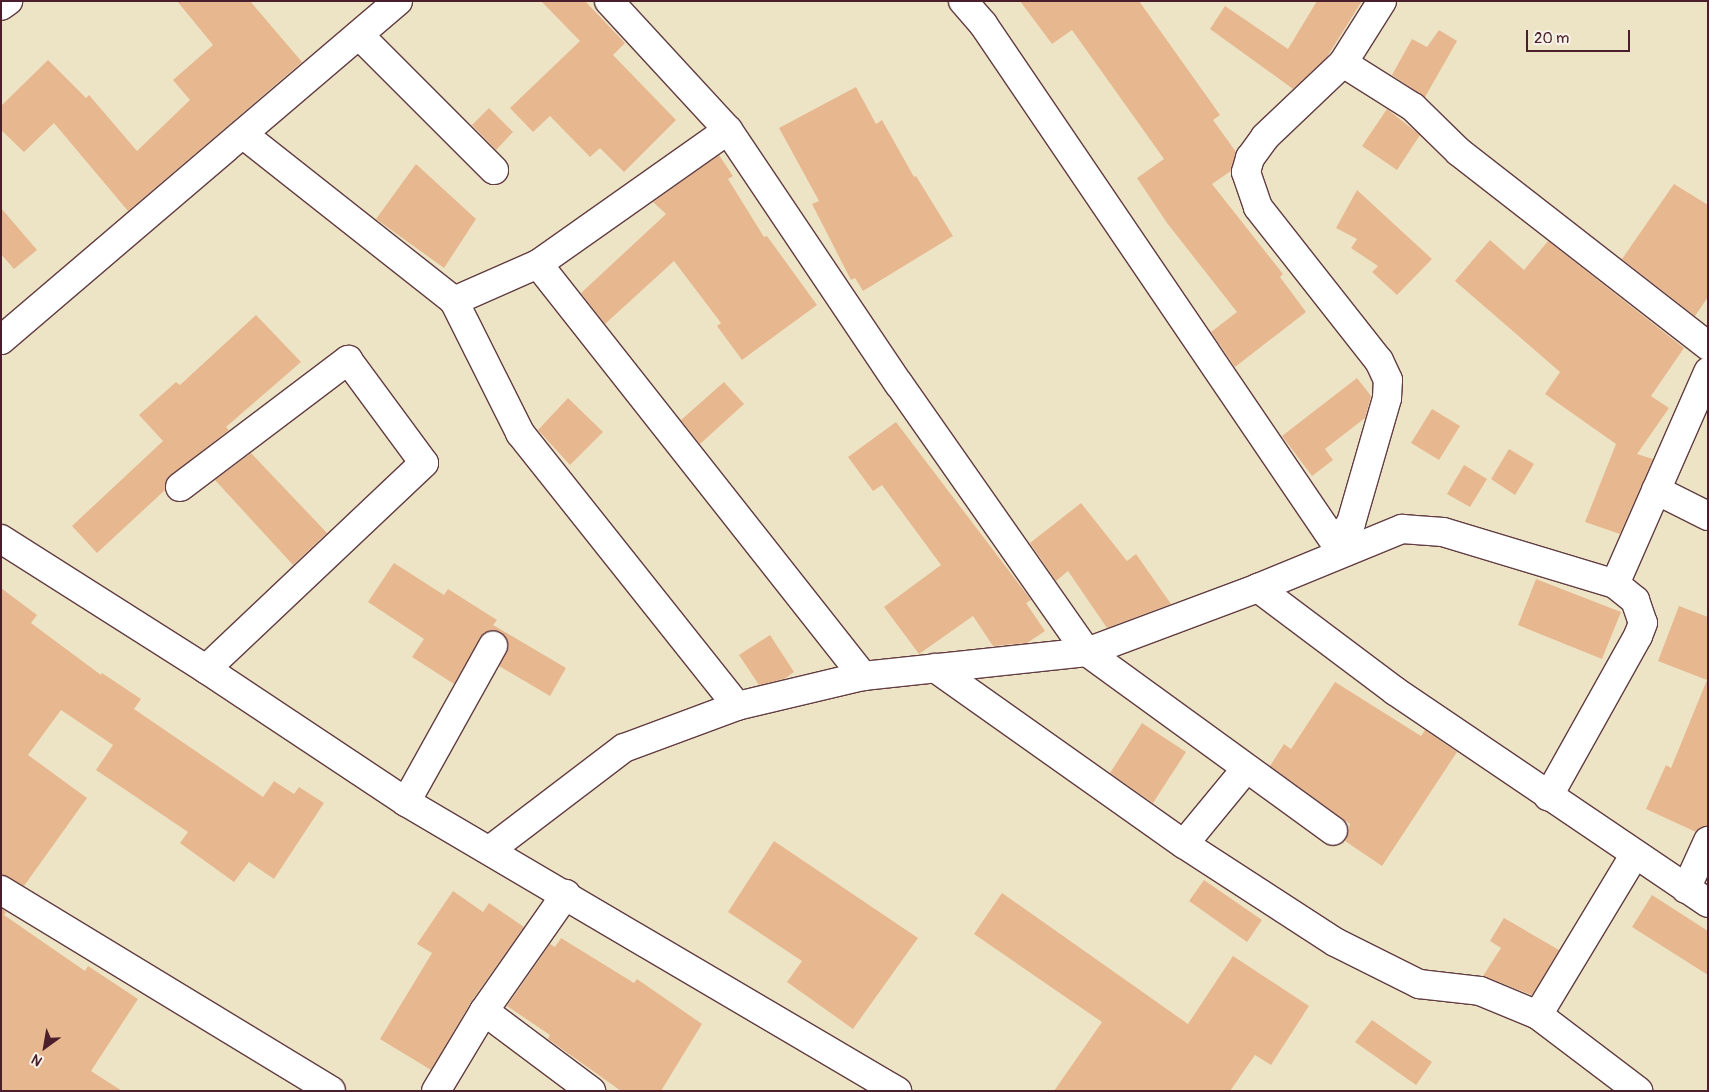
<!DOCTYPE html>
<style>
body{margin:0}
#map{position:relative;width:1709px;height:1092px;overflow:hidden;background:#ede4c6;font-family:Pangolin,sans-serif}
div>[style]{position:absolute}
.building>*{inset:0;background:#e7b890}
.roads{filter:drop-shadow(1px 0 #623d42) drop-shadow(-1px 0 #623d42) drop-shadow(0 1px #623d42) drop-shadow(0 -1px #623d42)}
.minor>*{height:28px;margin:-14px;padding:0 14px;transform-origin:14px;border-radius:14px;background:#fff}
.tertiary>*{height:28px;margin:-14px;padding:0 14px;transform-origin:14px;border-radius:14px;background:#fff}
span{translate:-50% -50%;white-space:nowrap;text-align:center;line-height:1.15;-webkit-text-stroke:4px #f7f3e8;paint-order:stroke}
.frame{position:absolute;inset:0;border:2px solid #4a1f2b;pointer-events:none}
.north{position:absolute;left:20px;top:1022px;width:50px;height:50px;-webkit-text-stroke:4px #f7f3e8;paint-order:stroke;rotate:212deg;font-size:14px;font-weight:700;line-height:20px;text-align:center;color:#4a1f2b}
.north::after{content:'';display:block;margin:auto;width:18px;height:22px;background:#4a1f2b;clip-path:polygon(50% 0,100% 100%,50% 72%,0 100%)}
.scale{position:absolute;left:1526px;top:30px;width:104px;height:22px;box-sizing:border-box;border:2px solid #4a1f2b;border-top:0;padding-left:6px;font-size:15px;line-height:18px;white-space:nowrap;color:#4a1f2b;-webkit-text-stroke:4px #f7f3e8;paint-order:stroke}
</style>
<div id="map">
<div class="building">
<div style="clip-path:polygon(177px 1px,250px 1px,302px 62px,128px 211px,54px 123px,24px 152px,1px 130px,1px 106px,48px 60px,86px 98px,89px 95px,137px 151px,190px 100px,173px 80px,213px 45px)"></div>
<div style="clip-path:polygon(541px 1px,585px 1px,625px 43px,613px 55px,676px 120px,624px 172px,600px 148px,590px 157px,550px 116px,533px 132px,510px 108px,580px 41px)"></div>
<div style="clip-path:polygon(1020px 1px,1139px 1px,1220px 115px,1213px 120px,1236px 152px,1231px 171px,1212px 184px,1283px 274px,1280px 277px,1306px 312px,1235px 367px,1211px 332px,1237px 312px,1167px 223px,1137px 178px,1164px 159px,1072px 30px,1052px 44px)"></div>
<div style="clip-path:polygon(1317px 1px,1362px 1px,1327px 57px,1293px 89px,1210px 29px,1225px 6px,1288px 49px)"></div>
<div style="clip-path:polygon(1439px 30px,1457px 41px,1425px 97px,1392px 75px,1412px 39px,1427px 47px)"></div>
<div style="clip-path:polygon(856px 87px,876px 124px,882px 120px,914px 177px,916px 176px,953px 236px,863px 291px,855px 278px,851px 280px,812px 204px,819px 201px,779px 128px)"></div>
<div style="clip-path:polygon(489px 108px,513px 132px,496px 150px,472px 125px)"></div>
<div style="clip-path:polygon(1387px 109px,1420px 135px,1397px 170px,1362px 146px)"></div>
<div style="clip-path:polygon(719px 155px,733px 176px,728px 179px,764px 237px,767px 236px,817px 305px,742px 360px,717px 326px,721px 323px,674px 261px,605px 324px,581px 293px,666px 214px,653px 202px)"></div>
<div style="clip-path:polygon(416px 164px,476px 219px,444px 268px,376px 219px)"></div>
<div style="clip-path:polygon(1674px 184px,1708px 205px,1708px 297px,1695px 316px,1622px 259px)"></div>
<div style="clip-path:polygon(1357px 190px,1432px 259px,1397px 295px,1372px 272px,1378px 266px,1351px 248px,1357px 239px,1336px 228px)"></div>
<div style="clip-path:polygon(1px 208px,37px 250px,14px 269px,1px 254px)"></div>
<div style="clip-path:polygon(1490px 240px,1524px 270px,1548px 241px,1684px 348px,1651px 396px,1669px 408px,1637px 454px,1653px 459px,1620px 534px,1585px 522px,1616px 444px,1545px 394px,1560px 372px,1455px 281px)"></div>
<div style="clip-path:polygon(256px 315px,301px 362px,226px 427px,229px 430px,171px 475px,165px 490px,97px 553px,72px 526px,163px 441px,139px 415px,176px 382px,180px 385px)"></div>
<div style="clip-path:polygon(1357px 378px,1371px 396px,1365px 418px,1325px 449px,1333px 460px,1312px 476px,1282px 436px)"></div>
<div style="clip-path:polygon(724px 382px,744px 404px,700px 444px,681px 420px)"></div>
<div style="clip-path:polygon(568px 398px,603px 432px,570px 465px,538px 430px)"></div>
<div style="clip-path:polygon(1432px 409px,1460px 426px,1439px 460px,1411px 443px)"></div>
<div style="clip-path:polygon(896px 422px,1031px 600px,1026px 603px,1045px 631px,1027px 643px,993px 646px,973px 616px,919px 654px,884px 607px,941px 565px,882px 485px,873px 491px,848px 457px)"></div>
<div style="clip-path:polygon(1509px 449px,1534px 464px,1515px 495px,1491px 479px)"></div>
<div style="clip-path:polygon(251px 453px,327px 533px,293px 565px,215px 480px)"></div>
<div style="clip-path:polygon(1464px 465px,1487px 479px,1470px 507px,1447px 494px)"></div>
<div style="clip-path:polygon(1081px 503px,1127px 561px,1136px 554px,1171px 604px,1107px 628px,1068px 571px,1056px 581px,1030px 543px)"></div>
<div style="clip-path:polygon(394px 563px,444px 595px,448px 589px,497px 620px,493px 625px,566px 668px,550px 696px,499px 666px,509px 646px,500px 632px,485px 632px,480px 638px,454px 684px,412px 657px,424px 639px,368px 602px)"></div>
<div style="clip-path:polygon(1536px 579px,1621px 612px,1602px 659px,1518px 625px)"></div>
<div style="clip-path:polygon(1px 588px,37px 615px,31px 623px,101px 675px,102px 673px,141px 699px,134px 709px,263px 797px,274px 781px,294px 794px,299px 787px,324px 803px,274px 879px,249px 862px,234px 882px,180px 843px,188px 832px,96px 770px,113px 745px,61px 710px,28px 755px,87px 798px,24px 886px,1px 874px)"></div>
<div style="clip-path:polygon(1679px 606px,1708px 617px,1708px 826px,1696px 832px,1646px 809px,1666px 765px,1671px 768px,1707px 680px,1658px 661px)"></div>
<div style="clip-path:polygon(770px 635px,794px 672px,784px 679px,759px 685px,739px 655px)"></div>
<div style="clip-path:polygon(1335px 682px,1421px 736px,1425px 730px,1457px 752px,1382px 866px,1345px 841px,1350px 824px,1270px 766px,1284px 744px,1291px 749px)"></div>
<div style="clip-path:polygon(1142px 723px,1186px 752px,1153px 803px,1110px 773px)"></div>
<div style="clip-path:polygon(774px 841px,918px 938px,853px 1029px,787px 982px,802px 961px,728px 912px)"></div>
<div style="clip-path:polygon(1204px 880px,1262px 920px,1247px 942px,1189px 901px)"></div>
<div style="clip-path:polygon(453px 891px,483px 912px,489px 903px,524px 927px,471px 1002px,431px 1070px,380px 1039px,432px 953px,417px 944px)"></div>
<div style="clip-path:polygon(1002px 893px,1188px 1024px,1233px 956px,1309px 1006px,1271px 1065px,1255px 1055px,1230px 1091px,1054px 1091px,1102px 1022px,974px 934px)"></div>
<div style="clip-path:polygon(1652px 895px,1708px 931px,1708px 975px,1632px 927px)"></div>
<div style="clip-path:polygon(1px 908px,6px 912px,4px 915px,85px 971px,88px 966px,138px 999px,91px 1071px,122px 1091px,1px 1091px)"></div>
<div style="clip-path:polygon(1504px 918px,1559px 950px,1532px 995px,1483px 976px,1501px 948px,1490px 941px)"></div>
<div style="clip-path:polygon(561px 938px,634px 983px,637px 979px,702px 1024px,661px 1091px,621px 1091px,548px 1039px,550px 1035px,507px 1006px,550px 944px,555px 947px)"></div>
<div style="clip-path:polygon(1372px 1020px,1432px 1062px,1416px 1085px,1355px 1042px)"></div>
</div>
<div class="roads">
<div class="minor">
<div style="left:609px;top:1px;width:176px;rotate:47.3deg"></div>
<div style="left:728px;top:130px;width:306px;rotate:56.1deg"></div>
<div style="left:899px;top:384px;width:327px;rotate:55deg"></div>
<div style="left:1087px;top:652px;width:304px;rotate:36deg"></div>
<div style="left:963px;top:1px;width:30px;rotate:49deg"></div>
<div style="left:983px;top:24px;width:639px;rotate:55.84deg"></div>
<div style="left:359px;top:35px;width:191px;rotate:45deg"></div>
<div style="left:1343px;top:63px;width:83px;rotate:32.2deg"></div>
<div style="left:1413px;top:107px;width:64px;rotate:44.4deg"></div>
<div style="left:1459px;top:152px;width:316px;rotate:37.9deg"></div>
<div style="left:244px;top:135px;width:268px;rotate:38.3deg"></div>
<div style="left:454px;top:301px;width:148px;rotate:63.4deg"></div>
<div style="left:520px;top:433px;width:349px;rotate:51.5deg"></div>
<div style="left:538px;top:264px;width:525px;rotate:51.73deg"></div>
<div style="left:454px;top:301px;width:92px;rotate:-23.8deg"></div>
<div style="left:538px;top:264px;width:232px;rotate:-35.2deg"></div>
<div style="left:1px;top:340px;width:522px;rotate:-40.49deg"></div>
<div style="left:180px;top:487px;width:211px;rotate:-37.1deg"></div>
<div style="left:348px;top:360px;width:128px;rotate:53.6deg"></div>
<div style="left:424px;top:463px;width:300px;rotate:136.6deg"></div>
<div style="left:1656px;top:490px;width:58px;rotate:26.6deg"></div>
<div style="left:1px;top:539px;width:243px;rotate:32.4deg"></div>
<div style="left:206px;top:669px;width:240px;rotate:33.6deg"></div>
<div style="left:406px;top:802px;width:570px;rotate:30.48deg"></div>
<div style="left:1336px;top:543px;width:25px;rotate:-53deg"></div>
<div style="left:1351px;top:523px;width:130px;rotate:-73.9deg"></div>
<div style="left:1387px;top:398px;width:18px;rotate:-87deg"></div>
<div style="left:1388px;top:380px;width:21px;rotate:-115deg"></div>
<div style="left:1379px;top:361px;width:196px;rotate:-128.2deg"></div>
<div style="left:1258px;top:207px;width:37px;rotate:-109deg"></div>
<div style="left:1246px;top:172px;width:15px;rotate:-74deg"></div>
<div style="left:1250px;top:158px;width:26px;rotate:-54deg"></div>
<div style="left:1265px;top:137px;width:108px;rotate:-43.5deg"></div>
<div style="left:1343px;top:63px;width:73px;rotate:-57.8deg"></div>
<div style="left:1615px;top:584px;width:232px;rotate:-66.3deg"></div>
<div style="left:1258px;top:588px;width:171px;rotate:36.9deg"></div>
<div style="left:1395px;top:691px;width:378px;rotate:34.1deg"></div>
<div style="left:935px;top:668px;width:305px;rotate:35.3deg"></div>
<div style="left:1184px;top:844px;width:180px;rotate:33deg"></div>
<div style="left:1335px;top:942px;width:94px;rotate:26.6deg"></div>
<div style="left:1419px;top:984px;width:61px;rotate:6.5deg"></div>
<div style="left:1480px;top:991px;width:63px;rotate:22.5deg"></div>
<div style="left:406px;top:802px;width:179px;rotate:-60.9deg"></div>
<div style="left:1184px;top:844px;width:96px;rotate:-50.5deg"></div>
<div style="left:490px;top:850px;width:168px;rotate:-37.3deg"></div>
<div style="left:624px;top:748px;width:121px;rotate:-20.4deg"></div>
<div style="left:737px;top:706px;width:130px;rotate:-13.4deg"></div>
<div style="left:863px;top:676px;width:225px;rotate:-6.1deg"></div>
<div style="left:1087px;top:652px;width:183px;rotate:-20.5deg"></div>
<div style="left:1258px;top:588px;width:156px;rotate:-22.3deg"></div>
<div style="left:1402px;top:529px;width:41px;rotate:4.2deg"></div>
<div style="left:1443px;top:532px;width:180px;rotate:16.8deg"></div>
<div style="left:1615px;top:584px;width:26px;rotate:39deg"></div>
<div style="left:1635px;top:600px;width:24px;rotate:71deg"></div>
<div style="left:1643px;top:623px;width:14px;rotate:111deg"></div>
<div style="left:1638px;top:636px;width:184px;rotate:119.2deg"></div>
<div style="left:1635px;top:854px;width:188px;rotate:121.1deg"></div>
<div style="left:1538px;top:1015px;width:126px;rotate:37.2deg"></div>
<div style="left:1686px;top:889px;width:53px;rotate:-65.4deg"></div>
<div style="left:1px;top:890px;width:386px;rotate:31.3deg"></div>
<div style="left:484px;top:1011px;width:134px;rotate:36.8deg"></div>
<div style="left:436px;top:1091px;width:93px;rotate:-59deg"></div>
<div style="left:484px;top:1011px;width:143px;rotate:-55deg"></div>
</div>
<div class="tertiary">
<div style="left:1px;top:6px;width:9px;rotate:-36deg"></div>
</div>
</div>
<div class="frame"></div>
<div class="north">N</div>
<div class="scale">20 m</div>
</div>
